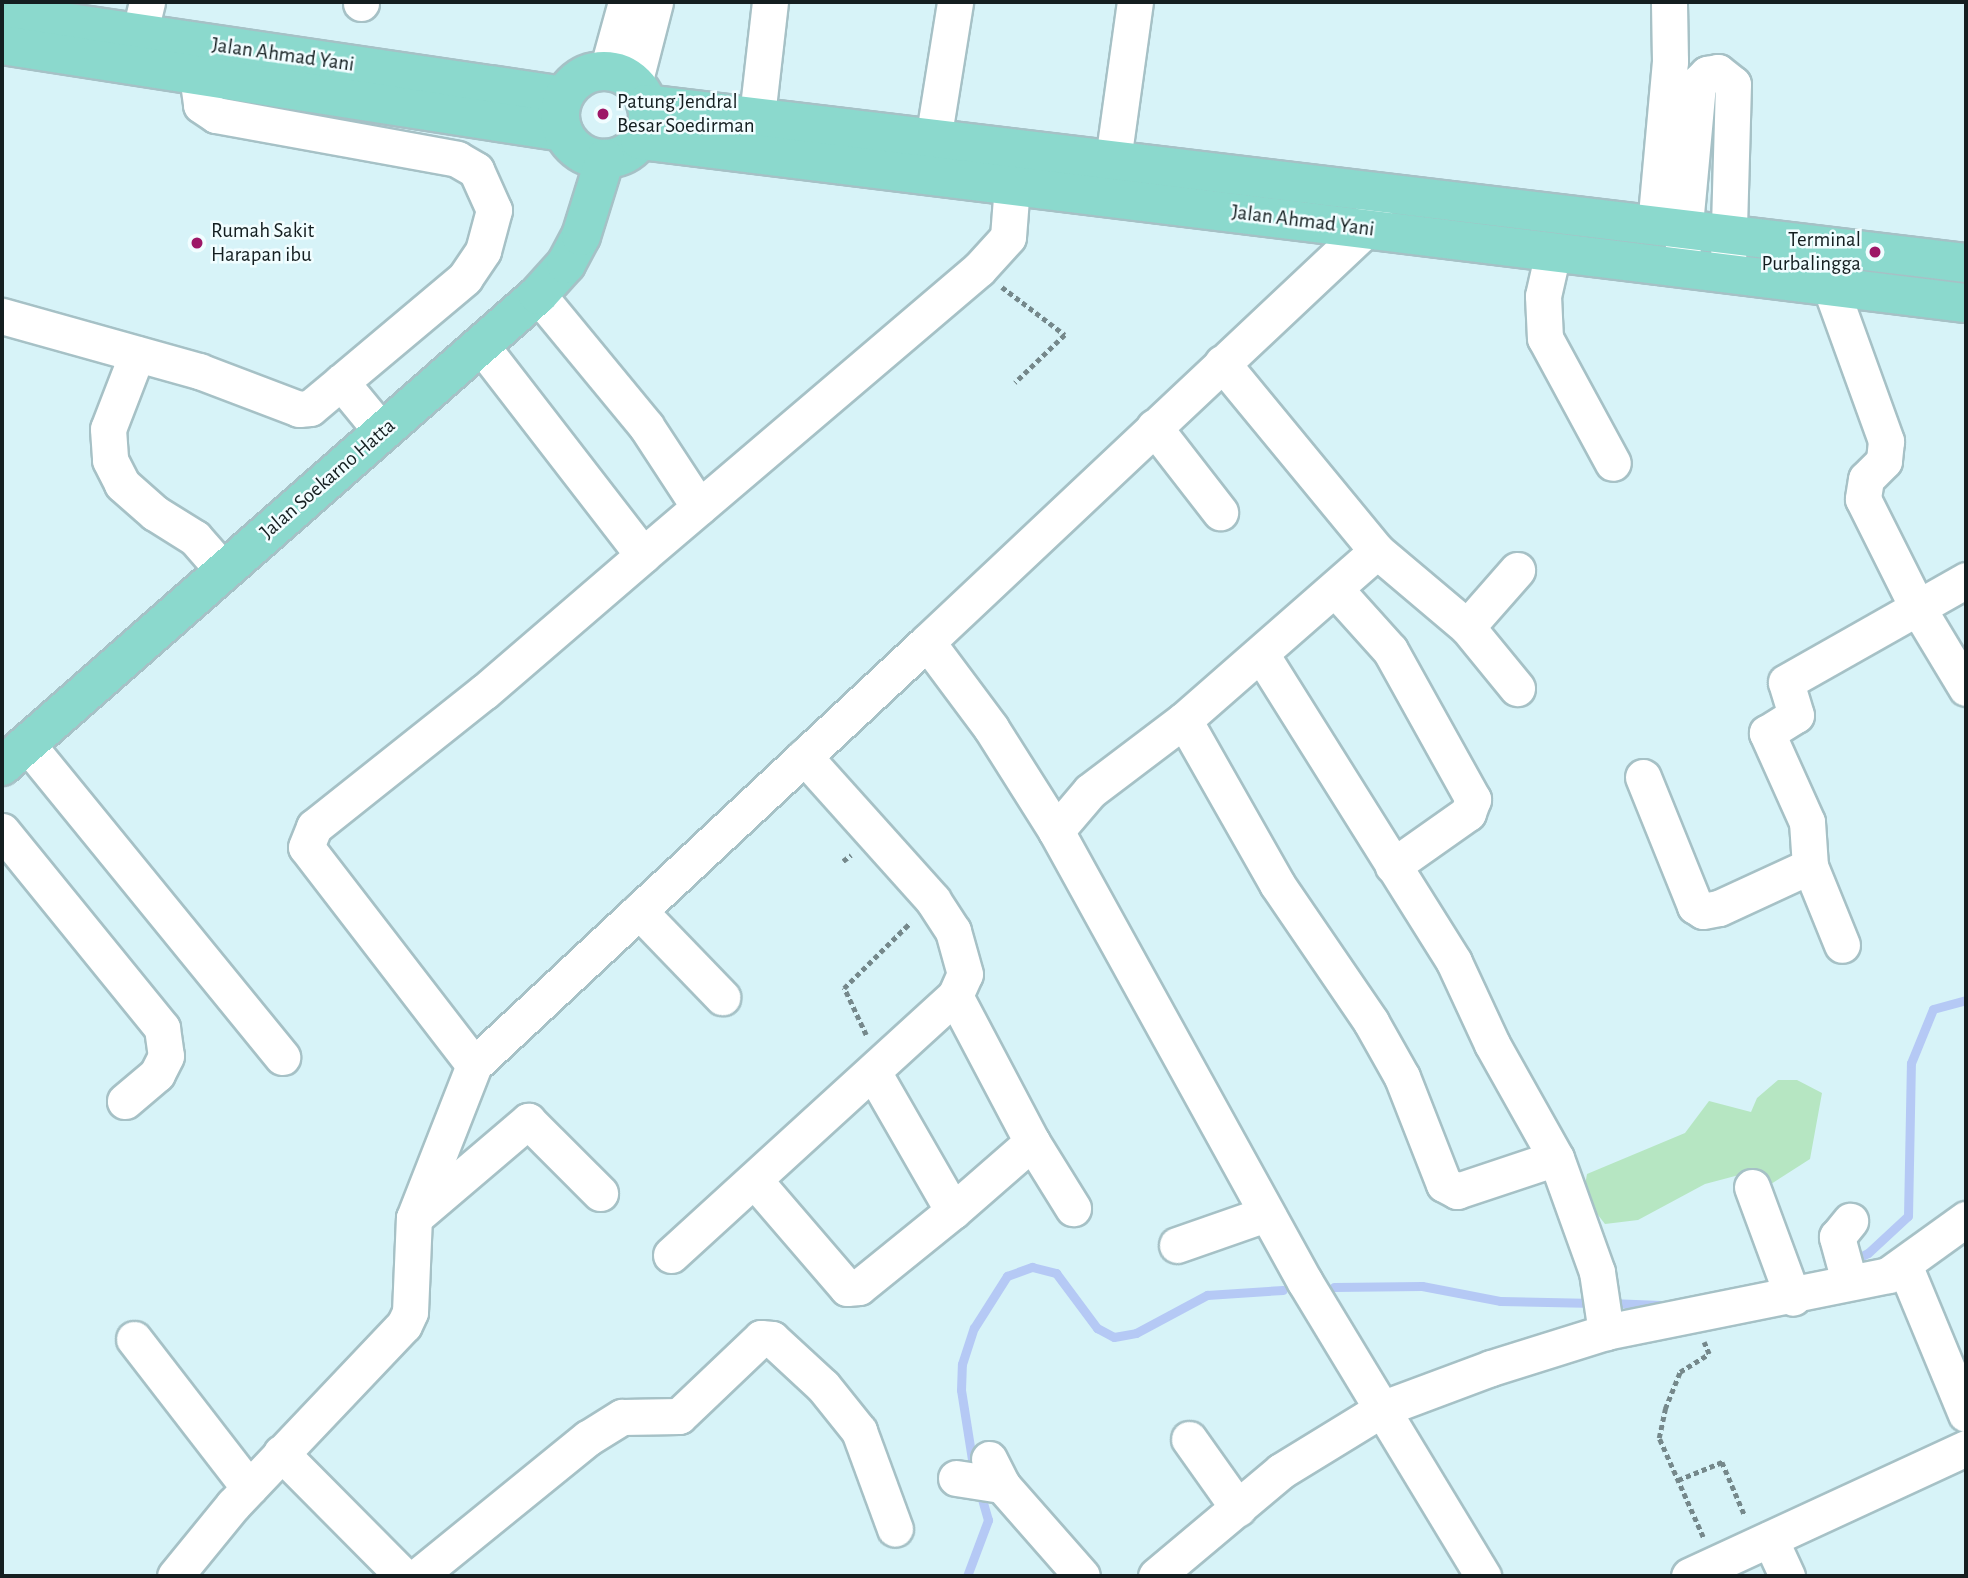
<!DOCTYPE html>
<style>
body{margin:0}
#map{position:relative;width:1968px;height:1578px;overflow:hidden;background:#d7f3f8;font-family:"Alegreya Sans",sans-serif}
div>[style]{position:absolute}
.green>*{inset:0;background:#b6e6c2}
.stream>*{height:9px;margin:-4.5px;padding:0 4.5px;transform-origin:4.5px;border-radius:4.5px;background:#b5c9f5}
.path>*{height:4.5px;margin-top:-2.25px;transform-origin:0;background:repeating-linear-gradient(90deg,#75888b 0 5px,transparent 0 8.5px)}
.roads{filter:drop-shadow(2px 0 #a6c1c6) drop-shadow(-2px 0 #a6c1c6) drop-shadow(0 2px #a6c1c6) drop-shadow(0 -2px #a6c1c6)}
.minor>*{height:35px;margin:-17.5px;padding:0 17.5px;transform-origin:17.5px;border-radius:17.5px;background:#fff}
.major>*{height:38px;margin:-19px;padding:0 19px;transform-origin:19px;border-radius:19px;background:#8bd9cd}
.major>.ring{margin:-19px;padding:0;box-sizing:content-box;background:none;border:38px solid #8bd9cd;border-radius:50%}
.dots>*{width:19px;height:19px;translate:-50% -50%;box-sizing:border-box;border:4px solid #f1fdff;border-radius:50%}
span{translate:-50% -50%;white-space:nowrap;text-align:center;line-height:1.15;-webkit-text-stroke:5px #f1fdff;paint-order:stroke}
.street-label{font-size:21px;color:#141e20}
.poi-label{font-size:21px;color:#141e20}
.left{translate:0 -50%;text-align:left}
.right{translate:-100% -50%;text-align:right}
.frame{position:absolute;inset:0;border:4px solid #141e20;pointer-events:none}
</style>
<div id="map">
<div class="green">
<div style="clip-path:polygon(1778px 1080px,1797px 1080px,1822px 1093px,1810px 1159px,1771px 1184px,1739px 1175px,1705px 1184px,1638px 1220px,1605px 1224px,1583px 1196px,1587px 1174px,1685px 1133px,1709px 1101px,1751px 1112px,1757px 1098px)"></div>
</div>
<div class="stream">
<div style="left:1850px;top:1262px;width:20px;rotate:-27deg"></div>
<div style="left:1868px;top:1253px;width:54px;rotate:-42.8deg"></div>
<div style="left:1908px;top:1216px;width:153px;rotate:-88.9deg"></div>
<div style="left:1911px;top:1063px;width:58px;rotate:-67.8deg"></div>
<div style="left:1933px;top:1009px;width:34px;rotate:-15deg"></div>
<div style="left:1334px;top:1287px;width:88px;rotate:-0.7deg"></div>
<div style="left:1422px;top:1286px;width:79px;rotate:10.9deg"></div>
<div style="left:1500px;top:1301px;width:95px;rotate:1.2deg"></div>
<div style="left:1609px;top:1303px;width:52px;rotate:2.2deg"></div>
<div style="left:974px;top:1472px;width:83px;rotate:-99deg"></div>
<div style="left:961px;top:1390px;width:26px;rotate:-88deg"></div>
<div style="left:962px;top:1364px;width:38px;rotate:-72deg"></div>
<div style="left:974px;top:1328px;width:62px;rotate:-57.6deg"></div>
<div style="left:1007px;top:1276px;width:27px;rotate:-20deg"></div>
<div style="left:1032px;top:1267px;width:25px;rotate:14deg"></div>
<div style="left:1056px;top:1273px;width:69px;rotate:53.3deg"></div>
<div style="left:1097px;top:1328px;width:19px;rotate:28deg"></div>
<div style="left:1114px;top:1337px;width:22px;rotate:-10deg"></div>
<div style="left:1136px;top:1333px;width:81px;rotate:-28.2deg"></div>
<div style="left:1207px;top:1295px;width:76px;rotate:-3.8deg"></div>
<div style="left:967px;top:1576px;width:60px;rotate:-69.4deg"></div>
<div style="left:988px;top:1520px;width:32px;rotate:-106deg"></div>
</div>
<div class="path">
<div style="left:1002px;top:287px;width:79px;rotate:37.3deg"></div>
<div style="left:1065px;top:335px;width:69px;rotate:136.2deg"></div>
<div style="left:843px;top:861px;width:10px;rotate:-37deg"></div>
<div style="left:866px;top:1035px;width:52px;rotate:-115.1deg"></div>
<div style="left:844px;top:988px;width:93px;rotate:-44.6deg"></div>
<div style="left:1678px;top:1480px;width:48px;rotate:-22.2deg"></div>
<div style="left:1722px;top:1462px;width:59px;rotate:66.9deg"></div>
<div style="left:1703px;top:1537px;width:108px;rotate:-114deg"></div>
<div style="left:1659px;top:1438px;width:30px;rotate:-78deg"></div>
<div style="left:1665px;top:1409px;width:40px;rotate:-68deg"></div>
<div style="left:1680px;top:1372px;width:34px;rotate:-32deg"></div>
<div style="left:1709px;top:1354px;width:13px;rotate:-113deg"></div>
</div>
<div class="roads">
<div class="minor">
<div style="left:361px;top:3px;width:1px;rotate:-90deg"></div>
<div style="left:133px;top:60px;width:60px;rotate:-76.4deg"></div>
<div style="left:607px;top:71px;width:72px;rotate:-74.6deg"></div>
<div style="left:197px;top:75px;width:30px;rotate:82deg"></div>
<div style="left:201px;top:105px;width:18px;rotate:34deg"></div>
<div style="left:216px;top:115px;width:245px;rotate:10.3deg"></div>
<div style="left:457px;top:159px;width:22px;rotate:30deg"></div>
<div style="left:476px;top:170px;width:44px;rotate:65.8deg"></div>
<div style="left:494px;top:210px;width:42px;rotate:105deg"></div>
<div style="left:483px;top:251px;width:32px;rotate:124deg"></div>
<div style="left:465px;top:278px;width:162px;rotate:140deg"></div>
<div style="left:634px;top:84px;width:85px;rotate:-75.6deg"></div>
<div style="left:757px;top:116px;width:115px;rotate:-83.5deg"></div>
<div style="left:1113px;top:160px;width:160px;rotate:-82.1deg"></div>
<div style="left:929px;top:165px;width:165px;rotate:-80.9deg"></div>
<div style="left:1375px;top:208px;width:23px;rotate:113deg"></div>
<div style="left:1366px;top:229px;width:603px;rotate:136.75deg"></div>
<div style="left:927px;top:642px;width:107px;rotate:53.3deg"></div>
<div style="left:991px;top:728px;width:122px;rotate:57.7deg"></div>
<div style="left:1056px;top:831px;width:515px;rotate:61.1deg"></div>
<div style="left:1305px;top:1282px;width:344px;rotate:58.8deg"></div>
<div style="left:1655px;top:226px;width:166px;rotate:-84.8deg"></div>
<div style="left:1670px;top:61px;width:59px;rotate:-91deg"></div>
<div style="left:1553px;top:252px;width:45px;rotate:102.8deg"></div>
<div style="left:1543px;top:296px;width:42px;rotate:87.3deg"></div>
<div style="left:1545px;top:338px;width:142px;rotate:61.5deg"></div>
<div style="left:1682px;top:257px;width:175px;rotate:-84.7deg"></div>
<div style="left:1698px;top:83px;width:13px;rotate:-45deg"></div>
<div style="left:1707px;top:74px;width:11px;rotate:-10deg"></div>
<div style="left:1718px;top:72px;width:19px;rotate:39deg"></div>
<div style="left:1733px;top:84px;width:177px;rotate:91.6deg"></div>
<div style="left:1830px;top:286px;width:165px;rotate:70.1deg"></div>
<div style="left:1886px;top:441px;width:20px;rotate:96deg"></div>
<div style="left:1884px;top:461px;width:25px;rotate:135deg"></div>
<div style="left:1866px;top:479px;width:20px;rotate:99deg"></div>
<div style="left:1863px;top:499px;width:119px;rotate:63.4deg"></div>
<div style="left:1916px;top:605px;width:97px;rotate:58.9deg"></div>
<div style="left:538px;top:295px;width:170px;rotate:50.5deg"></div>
<div style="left:646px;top:426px;width:97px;rotate:56.8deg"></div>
<div style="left:2px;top:316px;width:205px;rotate:15.6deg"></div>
<div style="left:199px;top:371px;width:107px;rotate:20.8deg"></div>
<div style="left:299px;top:409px;width:11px;rotate:-5deg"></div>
<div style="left:310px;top:408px;width:40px;rotate:-40deg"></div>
<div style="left:341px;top:382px;width:65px;rotate:50.6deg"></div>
<div style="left:137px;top:354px;width:80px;rotate:111.1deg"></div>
<div style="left:108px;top:429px;width:31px;rotate:86deg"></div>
<div style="left:110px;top:460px;width:27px;rotate:63deg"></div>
<div style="left:122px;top:484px;width:44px;rotate:41.3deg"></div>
<div style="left:155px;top:513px;width:47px;rotate:32deg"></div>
<div style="left:195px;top:538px;width:43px;rotate:48.8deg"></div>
<div style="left:1222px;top:363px;width:244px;rotate:50.5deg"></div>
<div style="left:1377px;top:551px;width:118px;rotate:40.2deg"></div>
<div style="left:1467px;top:627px;width:79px;rotate:50.7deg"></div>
<div style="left:1154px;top:427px;width:108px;rotate:52.2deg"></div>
<div style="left:1377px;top:551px;width:257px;rotate:138.8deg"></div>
<div style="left:1184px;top:720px;width:189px;rotate:60.4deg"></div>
<div style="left:1277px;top:884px;width:167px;rotate:55.7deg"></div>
<div style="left:1371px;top:1022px;width:63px;rotate:60.6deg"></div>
<div style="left:1402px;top:1077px;width:115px;rotate:68.6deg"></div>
<div style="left:1444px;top:1184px;width:15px;rotate:28deg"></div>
<div style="left:1457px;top:1191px;width:104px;rotate:-18.4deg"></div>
<div style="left:643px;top:555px;width:441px;rotate:-40.4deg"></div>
<div style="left:979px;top:269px;width:43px;rotate:-47.8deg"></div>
<div style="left:1008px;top:237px;width:52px;rotate:-85.6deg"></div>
<div style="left:1335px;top:589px;width:82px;rotate:48deg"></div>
<div style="left:1390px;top:650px;width:171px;rotate:60.9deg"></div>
<div style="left:1473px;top:799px;width:15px;rotate:110deg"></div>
<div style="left:1468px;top:813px;width:92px;rotate:144.8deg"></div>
<div style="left:1467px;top:627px;width:76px;rotate:-48.7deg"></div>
<div style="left:1261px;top:654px;width:363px;rotate:57.9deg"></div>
<div style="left:1454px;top:962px;width:90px;rotate:65.1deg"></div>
<div style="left:1492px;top:1044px;width:131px;rotate:60.7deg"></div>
<div style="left:1556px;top:1158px;width:121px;rotate:70.2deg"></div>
<div style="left:1597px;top:1272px;width:61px;rotate:81.5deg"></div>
<div style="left:27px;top:744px;width:404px;rotate:50.8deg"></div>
<div style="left:1643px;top:777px;width:139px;rotate:68deg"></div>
<div style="left:1695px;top:906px;width:9px;rotate:32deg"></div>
<div style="left:1703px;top:911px;width:16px;rotate:-11deg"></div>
<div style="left:1719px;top:908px;width:100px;rotate:-24.8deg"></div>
<div style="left:1810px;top:866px;width:44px;rotate:-93.9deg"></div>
<div style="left:1807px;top:822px;width:98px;rotate:-114.2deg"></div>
<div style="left:1767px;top:733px;width:34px;rotate:-32deg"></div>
<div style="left:1796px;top:715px;width:34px;rotate:-107deg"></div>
<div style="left:1786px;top:682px;width:207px;rotate:-29.5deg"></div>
<div style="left:2px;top:831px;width:254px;rotate:50.9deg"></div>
<div style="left:162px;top:1028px;width:28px;rotate:82deg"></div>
<div style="left:166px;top:1056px;width:20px;rotate:117deg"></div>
<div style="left:157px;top:1074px;width:42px;rotate:139.8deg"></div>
<div style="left:1056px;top:831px;width:52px;rotate:-49.6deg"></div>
<div style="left:1090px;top:791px;width:118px;rotate:-37.1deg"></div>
<div style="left:1810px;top:866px;width:85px;rotate:67.9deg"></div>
<div style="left:639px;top:911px;width:120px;rotate:46deg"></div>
<div style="left:955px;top:996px;width:165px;rotate:62.2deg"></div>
<div style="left:1032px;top:1142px;width:78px;rotate:58.2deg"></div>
<div style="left:474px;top:1065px;width:275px;rotate:-127.6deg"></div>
<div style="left:306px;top:847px;width:22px;rotate:-68deg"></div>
<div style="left:314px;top:827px;width:217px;rotate:-38.5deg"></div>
<div style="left:484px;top:692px;width:210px;rotate:-40.7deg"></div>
<div style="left:643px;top:555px;width:263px;rotate:-127.7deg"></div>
<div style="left:755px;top:1181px;width:141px;rotate:49.3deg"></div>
<div style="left:847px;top:1288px;width:12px;rotate:-5deg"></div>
<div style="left:859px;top:1287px;width:121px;rotate:-39deg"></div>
<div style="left:953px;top:1211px;width:160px;rotate:-119.9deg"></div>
<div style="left:1752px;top:1187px;width:118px;rotate:69.7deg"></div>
<div style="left:953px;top:1211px;width:105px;rotate:-41.1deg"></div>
<div style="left:414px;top:1218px;width:150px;rotate:-40.4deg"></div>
<div style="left:528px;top:1121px;width:102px;rotate:45deg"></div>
<div style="left:1177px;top:1245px;width:94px;rotate:-19.2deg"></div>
<div style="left:671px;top:1255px;width:384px;rotate:-42.4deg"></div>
<div style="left:955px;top:996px;width:24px;rotate:-66deg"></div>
<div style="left:965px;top:974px;width:45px;rotate:-105.6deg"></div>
<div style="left:953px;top:931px;width:37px;rotate:-123deg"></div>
<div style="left:933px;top:900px;width:193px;rotate:-131.9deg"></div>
<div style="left:1905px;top:1267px;width:159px;rotate:67.5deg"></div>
<div style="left:1849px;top:1281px;width:46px;rotate:-105.3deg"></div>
<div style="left:1837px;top:1237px;width:21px;rotate:-51deg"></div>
<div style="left:134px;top:1339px;width:188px;rotate:52.3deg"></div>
<div style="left:1189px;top:1439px;width:85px;rotate:54.6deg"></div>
<div style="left:281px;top:1453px;width:173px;rotate:45.2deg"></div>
<div style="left:989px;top:1459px;width:29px;rotate:63deg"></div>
<div style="left:1002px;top:1485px;width:121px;rotate:48.7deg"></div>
<div style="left:956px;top:1478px;width:47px;rotate:8.7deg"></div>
<div style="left:1770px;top:1539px;width:41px;rotate:65.3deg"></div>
<div style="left:175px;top:1576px;width:92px;rotate:-50.8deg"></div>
<div style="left:233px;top:1505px;width:248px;rotate:-46.5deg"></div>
<div style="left:404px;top:1325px;width:14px;rotate:-65deg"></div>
<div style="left:410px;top:1312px;width:94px;rotate:-87.6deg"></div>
<div style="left:414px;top:1218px;width:164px;rotate:-68.6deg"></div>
<div style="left:474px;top:1065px;width:620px;rotate:-43.04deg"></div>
<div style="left:418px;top:1576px;width:219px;rotate:-39.1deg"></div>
<div style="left:588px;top:1438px;width:40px;rotate:-32deg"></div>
<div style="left:622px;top:1417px;width:57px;rotate:-1deg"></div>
<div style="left:679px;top:1416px;width:113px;rotate:-43.6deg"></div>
<div style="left:761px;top:1338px;width:11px;rotate:5deg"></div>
<div style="left:772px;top:1339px;width:69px;rotate:42.7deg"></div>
<div style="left:823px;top:1386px;width:58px;rotate:51.3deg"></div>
<div style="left:859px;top:1431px;width:104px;rotate:69.8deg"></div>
<div style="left:1156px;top:1576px;width:163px;rotate:-40deg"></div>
<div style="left:1281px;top:1471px;width:121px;rotate:-31.5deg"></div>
<div style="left:1384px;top:1408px;width:114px;rotate:-20.5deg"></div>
<div style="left:1491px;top:1368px;width:121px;rotate:-17.4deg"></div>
<div style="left:1606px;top:1332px;width:288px;rotate:-11.4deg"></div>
<div style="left:1888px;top:1275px;width:96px;rotate:-35.7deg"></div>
<div style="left:1689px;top:1576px;width:305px;rotate:-24.8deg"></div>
</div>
<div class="major">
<div style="left:2px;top:13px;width:568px;rotate:8.4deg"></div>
<div style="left:2px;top:45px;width:568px;rotate:8.82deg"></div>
<div class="ring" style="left:560px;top:71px;width:50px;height:50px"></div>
<div style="left:646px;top:104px;width:1330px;rotate:6.87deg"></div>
<div style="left:640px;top:140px;width:1336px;rotate:7.01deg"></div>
<div style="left:2px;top:766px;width:714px;rotate:-41.31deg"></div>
<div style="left:538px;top:295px;width:42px;rotate:-47.9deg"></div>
<div style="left:566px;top:264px;width:32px;rotate:-62deg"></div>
<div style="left:581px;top:236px;width:81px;rotate:-72.7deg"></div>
</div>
</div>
<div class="dots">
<div style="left:603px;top:114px;background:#9d1767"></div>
<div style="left:197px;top:243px;background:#9d1767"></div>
<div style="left:1875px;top:252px;background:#9d1767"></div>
</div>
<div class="street-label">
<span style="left:283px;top:55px;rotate:8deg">Jalan Ahmad Yani</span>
<span style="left:1303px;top:221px;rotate:7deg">Jalan Ahmad Yani</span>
<span style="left:328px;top:479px;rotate:-41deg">Jalan Soekarno Hatta</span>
</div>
<div class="poi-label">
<span class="left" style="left:617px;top:114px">Patung Jendral<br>Besar Soedirman</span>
<span class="left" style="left:211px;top:243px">Rumah Sakit<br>Harapan ibu</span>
<span class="right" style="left:1861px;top:252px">Terminal<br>Purbalingga</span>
</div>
<div class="frame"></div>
</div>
